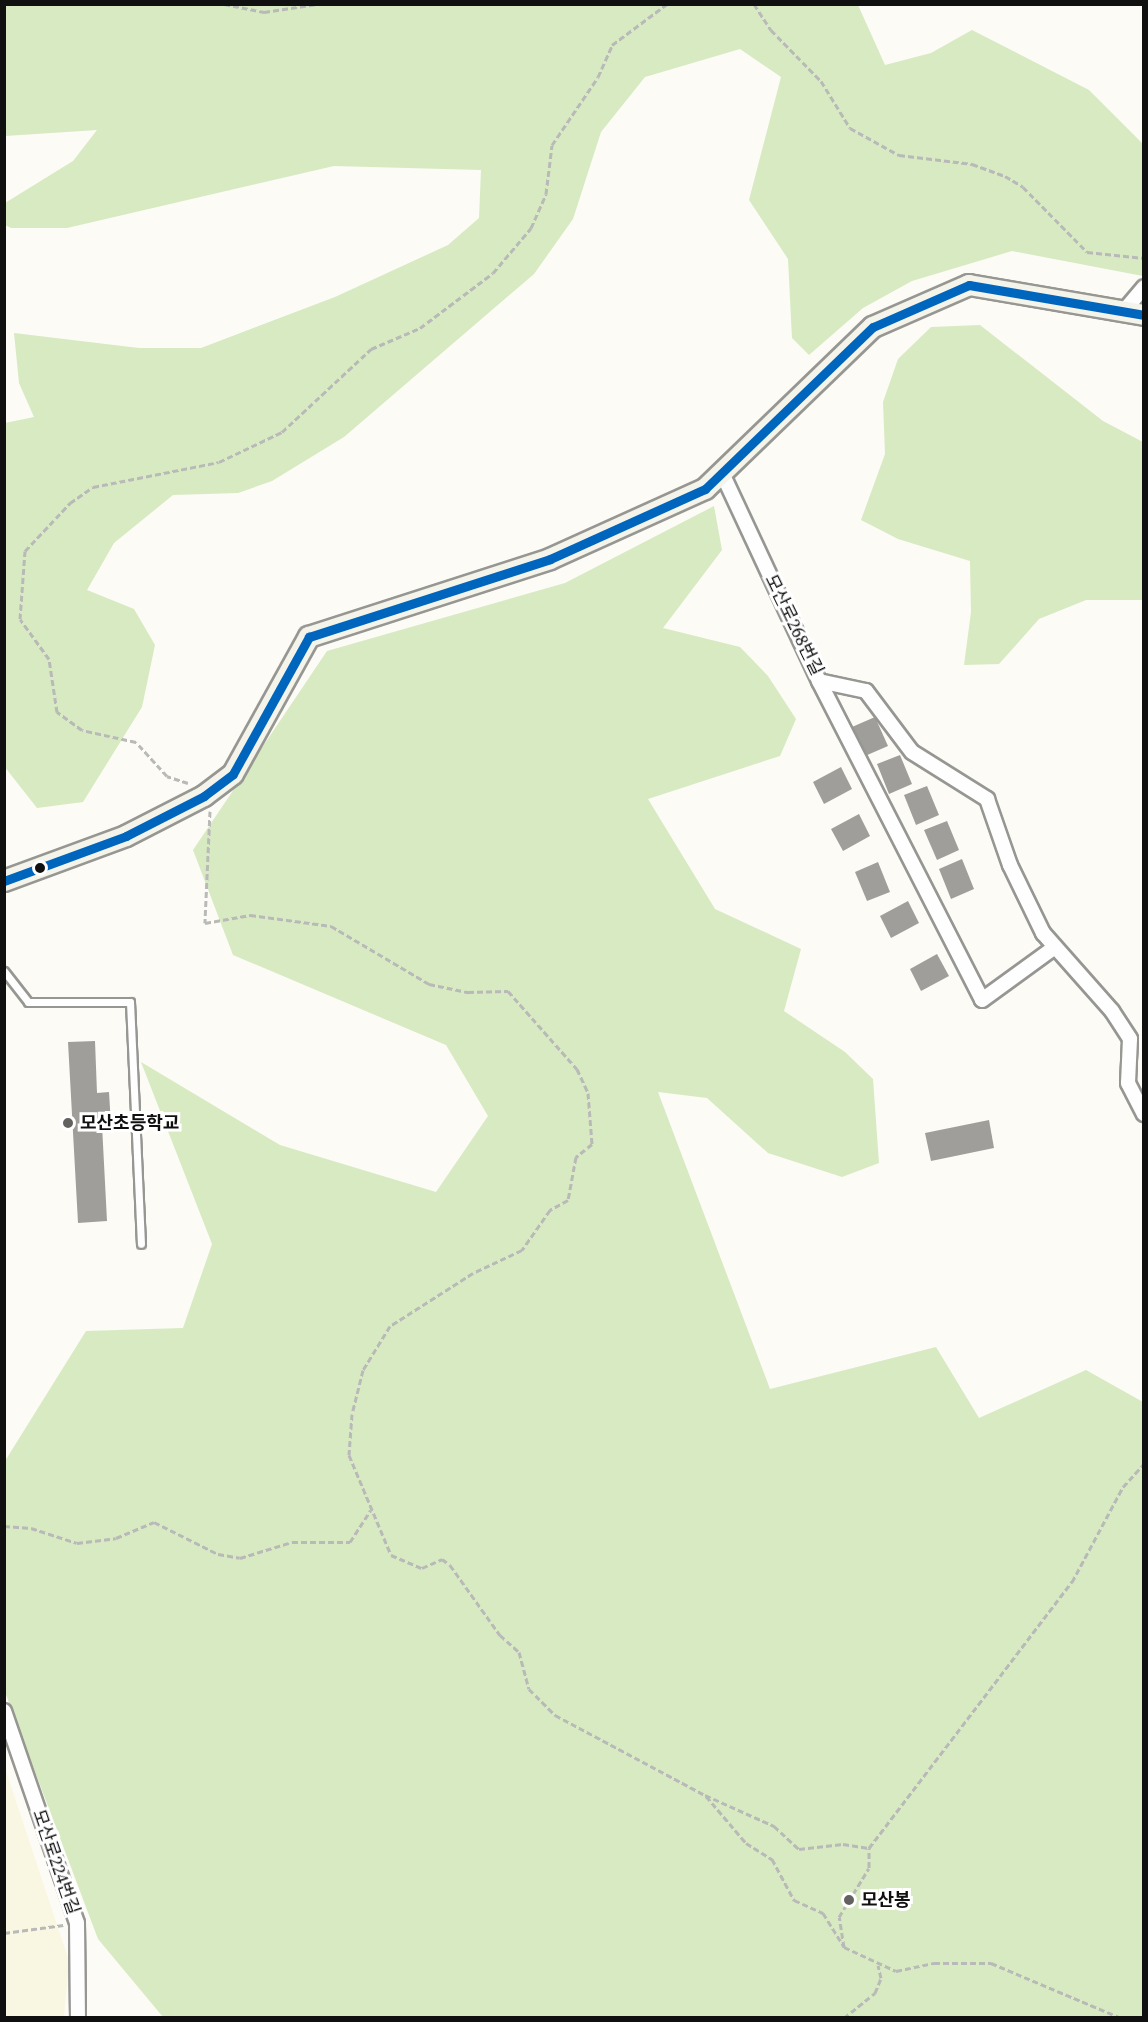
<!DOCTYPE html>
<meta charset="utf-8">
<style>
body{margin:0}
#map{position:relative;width:1148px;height:2022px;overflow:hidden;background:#fcfbf5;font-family:"Source Serif 4","Noto Sans KR",serif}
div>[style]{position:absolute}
.farmland>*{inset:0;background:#f9f6e1}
.forest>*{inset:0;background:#d7eac2}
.building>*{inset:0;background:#a09e9a}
.path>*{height:3px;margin-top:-1.5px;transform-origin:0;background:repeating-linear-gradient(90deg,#b9b9b8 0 6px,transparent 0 9px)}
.roads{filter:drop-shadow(2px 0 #969693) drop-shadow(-2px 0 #969693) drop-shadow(0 2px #969693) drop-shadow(0 -2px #969693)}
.lane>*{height:7px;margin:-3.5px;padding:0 3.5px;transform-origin:3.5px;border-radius:3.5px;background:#fffefe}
.street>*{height:14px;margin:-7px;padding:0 7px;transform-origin:7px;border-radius:7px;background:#fffefe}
.secondary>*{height:20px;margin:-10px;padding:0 10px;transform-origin:10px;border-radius:10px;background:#f5f4eb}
.bus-1>*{height:9px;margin:-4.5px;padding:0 4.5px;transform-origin:4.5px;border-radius:4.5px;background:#0065bd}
.dots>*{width:16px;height:16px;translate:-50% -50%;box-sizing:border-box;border:3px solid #fff;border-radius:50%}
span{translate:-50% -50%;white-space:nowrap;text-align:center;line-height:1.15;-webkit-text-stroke:6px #fff;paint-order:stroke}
.street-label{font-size:18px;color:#101010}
.poi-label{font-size:18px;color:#101010;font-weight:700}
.left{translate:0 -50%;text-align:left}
.frame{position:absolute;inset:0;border:6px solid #101010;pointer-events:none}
</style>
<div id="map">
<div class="farmland">
<div style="clip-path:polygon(4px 1765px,69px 1961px,64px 2017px,5px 2017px)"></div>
</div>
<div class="forest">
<div style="clip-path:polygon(32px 5px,858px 5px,885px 65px,931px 53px,972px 30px,1089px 90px,1143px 144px,1143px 276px,1012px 251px,912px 281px,863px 308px,809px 355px,792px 338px,788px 259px,749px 200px,781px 77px,740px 49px,645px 77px,601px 132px,573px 219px,534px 274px,344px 437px,272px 481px,238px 493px,173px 495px,114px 543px,87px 590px,134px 609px,155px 645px,142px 707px,83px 802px,37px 808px,4px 766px,5px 423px,34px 417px,19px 383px,14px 333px,139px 348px,201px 348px,335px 297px,448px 245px,479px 218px,481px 170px,334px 166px,67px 228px,11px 228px,5px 225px,5px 203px,73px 161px,97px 130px,5px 136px,5px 6px)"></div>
<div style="clip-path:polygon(980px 325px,1103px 421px,1143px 442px,1144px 600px,1086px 600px,1039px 619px,999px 664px,964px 665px,971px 612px,970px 561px,898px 539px,861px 520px,885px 454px,883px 402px,898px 359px,931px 327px)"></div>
<div style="clip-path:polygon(714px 506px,722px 550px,663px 628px,740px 647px,768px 676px,796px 719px,780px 756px,648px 799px,715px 909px,801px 949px,784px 1011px,845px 1052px,873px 1079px,879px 1163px,842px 1177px,768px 1153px,707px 1098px,658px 1092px,770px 1389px,936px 1347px,979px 1418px,1086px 1370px,1143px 1402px,1143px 2017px,163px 2017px,98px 1939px,5px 1692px,5px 1461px,86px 1331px,183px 1328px,212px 1244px,141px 1062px,280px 1145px,436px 1192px,488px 1116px,446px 1045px,233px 955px,193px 850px,327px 651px,565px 583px)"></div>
</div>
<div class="building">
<div style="clip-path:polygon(875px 717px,888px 746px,865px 756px,852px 727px)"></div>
<div style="clip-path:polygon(900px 755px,912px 784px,889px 794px,877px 764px)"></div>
<div style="clip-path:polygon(841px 767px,852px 789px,824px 804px,813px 782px)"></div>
<div style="clip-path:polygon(927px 786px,939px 815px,916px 825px,904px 795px)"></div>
<div style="clip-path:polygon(859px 814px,870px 836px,843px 851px,831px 829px)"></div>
<div style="clip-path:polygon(947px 821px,959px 850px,937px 860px,924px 830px)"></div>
<div style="clip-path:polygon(962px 859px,974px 889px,951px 899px,939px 869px)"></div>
<div style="clip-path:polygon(878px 862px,890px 892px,867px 901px,855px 872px)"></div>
<div style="clip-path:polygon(908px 901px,919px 923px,891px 938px,880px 916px)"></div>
<div style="clip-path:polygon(937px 954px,949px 976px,921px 991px,910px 969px)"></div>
<div style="clip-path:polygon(95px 1041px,97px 1093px,109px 1092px,111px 1125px,102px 1125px,107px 1221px,78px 1223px,68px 1042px)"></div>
<div style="clip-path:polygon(989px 1120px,994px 1148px,931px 1161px,925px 1133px)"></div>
</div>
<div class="path">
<div style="left:224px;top:4px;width:41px;rotate:11.3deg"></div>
<div style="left:264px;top:12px;width:54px;rotate:-8.6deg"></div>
<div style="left:754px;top:4px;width:31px;rotate:57deg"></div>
<div style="left:771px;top:30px;width:71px;rotate:45.6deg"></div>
<div style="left:821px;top:81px;width:55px;rotate:58.3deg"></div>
<div style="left:850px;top:128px;width:56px;rotate:28.9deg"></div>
<div style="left:899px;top:155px;width:74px;rotate:7deg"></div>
<div style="left:972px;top:164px;width:35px;rotate:20deg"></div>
<div style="left:1005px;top:176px;width:21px;rotate:31deg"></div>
<div style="left:1023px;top:187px;width:91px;rotate:45.4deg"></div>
<div style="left:1087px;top:252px;width:57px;rotate:6deg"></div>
<div style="left:188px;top:783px;width:22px;rotate:-162deg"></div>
<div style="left:167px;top:776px;width:46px;rotate:-132.4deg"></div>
<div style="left:136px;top:742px;width:55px;rotate:-167.5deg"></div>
<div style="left:82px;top:730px;width:31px;rotate:-144deg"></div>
<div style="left:57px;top:712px;width:54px;rotate:-98.6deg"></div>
<div style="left:49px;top:659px;width:49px;rotate:-125.9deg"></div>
<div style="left:20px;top:619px;width:68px;rotate:-85.8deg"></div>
<div style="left:25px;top:551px;width:66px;rotate:-46.8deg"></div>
<div style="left:70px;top:503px;width:28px;rotate:-35deg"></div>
<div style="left:93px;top:487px;width:128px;rotate:-11.2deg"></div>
<div style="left:219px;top:462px;width:70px;rotate:-25.5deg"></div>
<div style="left:282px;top:432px;width:122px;rotate:-43deg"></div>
<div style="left:371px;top:349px;width:53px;rotate:-23.2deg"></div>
<div style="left:420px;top:328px;width:91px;rotate:-37deg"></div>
<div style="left:493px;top:273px;width:59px;rotate:-49.8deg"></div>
<div style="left:531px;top:228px;width:37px;rotate:-66deg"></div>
<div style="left:546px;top:194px;width:49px;rotate:-83deg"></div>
<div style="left:552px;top:145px;width:82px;rotate:-55.9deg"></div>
<div style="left:598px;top:77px;width:35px;rotate:-66deg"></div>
<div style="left:612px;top:45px;width:69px;rotate:-36.7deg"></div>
<div style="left:210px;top:811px;width:112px;rotate:92.6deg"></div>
<div style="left:205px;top:923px;width:46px;rotate:-10.1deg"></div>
<div style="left:250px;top:915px;width:82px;rotate:7.7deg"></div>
<div style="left:331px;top:926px;width:114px;rotate:30.6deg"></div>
<div style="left:429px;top:984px;width:40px;rotate:12deg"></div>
<div style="left:468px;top:992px;width:40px;rotate:-1.4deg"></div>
<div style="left:508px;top:991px;width:104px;rotate:48.5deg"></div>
<div style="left:577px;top:1069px;width:26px;rotate:65deg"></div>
<div style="left:588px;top:1093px;width:51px;rotate:85.5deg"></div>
<div style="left:592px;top:1144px;width:21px;rotate:141deg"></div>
<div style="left:576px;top:1157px;width:44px;rotate:100.5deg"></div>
<div style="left:568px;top:1200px;width:21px;rotate:151deg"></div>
<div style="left:550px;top:1210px;width:49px;rotate:125deg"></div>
<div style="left:522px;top:1250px;width:54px;rotate:154.9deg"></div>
<div style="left:473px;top:1273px;width:98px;rotate:147.4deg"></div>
<div style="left:390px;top:1326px;width:52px;rotate:121.5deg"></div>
<div style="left:363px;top:1370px;width:45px;rotate:104deg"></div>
<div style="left:352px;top:1414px;width:41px;rotate:94.2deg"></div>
<div style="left:349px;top:1455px;width:108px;rotate:67.2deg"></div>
<div style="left:391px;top:1555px;width:34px;rotate:23deg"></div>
<div style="left:422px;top:1568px;width:22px;rotate:-24deg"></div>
<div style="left:442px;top:1559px;width:10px;rotate:37deg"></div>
<div style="left:450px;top:1565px;width:86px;rotate:54.5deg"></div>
<div style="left:500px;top:1635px;width:25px;rotate:42deg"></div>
<div style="left:519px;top:1652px;width:38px;rotate:75deg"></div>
<div style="left:529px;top:1689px;width:37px;rotate:45deg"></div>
<div style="left:555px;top:1715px;width:170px;rotate:28.1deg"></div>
<div style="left:705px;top:1795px;width:76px;rotate:24.2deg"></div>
<div style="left:774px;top:1826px;width:34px;rotate:43deg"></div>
<div style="left:799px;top:1849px;width:44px;rotate:-6.5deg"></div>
<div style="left:843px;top:1844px;width:26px;rotate:9deg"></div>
<div style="left:4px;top:1526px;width:27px;rotate:4deg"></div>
<div style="left:31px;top:1528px;width:48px;rotate:18.1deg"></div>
<div style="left:77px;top:1543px;width:39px;rotate:-7deg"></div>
<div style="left:116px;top:1538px;width:41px;rotate:-22.8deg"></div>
<div style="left:154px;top:1522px;width:72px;rotate:26.6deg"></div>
<div style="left:218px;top:1554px;width:22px;rotate:10deg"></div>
<div style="left:240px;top:1558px;width:54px;rotate:-17.1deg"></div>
<div style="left:292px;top:1542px;width:58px"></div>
<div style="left:350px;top:1542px;width:38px;rotate:-57deg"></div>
<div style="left:706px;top:1796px;width:62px;rotate:49.6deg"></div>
<div style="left:746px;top:1843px;width:31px;rotate:32deg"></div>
<div style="left:772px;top:1859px;width:47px;rotate:61.8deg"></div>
<div style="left:794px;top:1900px;width:32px;rotate:24deg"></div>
<div style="left:823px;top:1913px;width:40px;rotate:58deg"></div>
<div style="left:844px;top:1947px;width:57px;rotate:24.8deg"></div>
<div style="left:896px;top:1971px;width:39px;rotate:-12deg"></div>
<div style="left:934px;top:1963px;width:57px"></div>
<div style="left:991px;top:1963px;width:141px;rotate:22.9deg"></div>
<div style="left:4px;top:1933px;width:60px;rotate:-7.7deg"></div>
<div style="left:844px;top:1947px;width:30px;rotate:-99deg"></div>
<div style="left:839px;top:1917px;width:57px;rotate:-58.5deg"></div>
<div style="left:869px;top:1868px;width:20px;rotate:-90deg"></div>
<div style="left:869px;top:1848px;width:335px;rotate:-52.7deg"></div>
<div style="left:1072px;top:1582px;width:108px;rotate:-61.8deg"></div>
<div style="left:1123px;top:1487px;width:31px;rotate:-48deg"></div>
<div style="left:844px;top:2018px;width:40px;rotate:-39deg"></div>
<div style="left:875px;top:1993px;width:16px;rotate:-68deg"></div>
<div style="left:881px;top:1978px;width:13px;rotate:-103deg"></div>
</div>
<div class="roads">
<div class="lane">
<div style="left:4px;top:971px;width:39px;rotate:52deg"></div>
<div style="left:28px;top:1002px;width:102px"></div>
<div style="left:130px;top:1002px;width:242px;rotate:87.4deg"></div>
</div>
<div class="street">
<div style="left:1124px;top:311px;width:31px;rotate:-50deg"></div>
<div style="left:722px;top:473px;width:230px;rotate:65deg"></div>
<div style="left:819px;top:681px;width:48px;rotate:12deg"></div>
<div style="left:866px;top:691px;width:76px;rotate:53deg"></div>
<div style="left:912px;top:752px;width:89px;rotate:32.1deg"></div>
<div style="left:987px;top:799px;width:70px;rotate:70.8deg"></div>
<div style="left:1010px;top:865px;width:76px;rotate:64.1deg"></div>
<div style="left:1043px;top:933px;width:104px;rotate:48.5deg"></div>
<div style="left:1112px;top:1011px;width:33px;rotate:57deg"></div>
<div style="left:1130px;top:1039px;width:44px;rotate:92.6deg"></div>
<div style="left:1128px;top:1083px;width:35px;rotate:63deg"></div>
<div style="left:819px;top:681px;width:358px;rotate:62.9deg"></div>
<div style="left:982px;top:1000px;width:90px;rotate:-36deg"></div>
<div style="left:4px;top:1711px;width:224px;rotate:71deg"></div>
<div style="left:77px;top:1923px;width:95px;rotate:89.4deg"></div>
</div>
<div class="secondary">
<div style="left:4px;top:881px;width:130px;rotate:-20.2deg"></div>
<div style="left:126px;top:836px;width:88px;rotate:-27.1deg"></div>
<div style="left:204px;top:796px;width:36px;rotate:-37deg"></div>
<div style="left:233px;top:774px;width:157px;rotate:-61deg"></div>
<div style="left:309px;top:637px;width:253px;rotate:-17.9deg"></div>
<div style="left:550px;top:559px;width:170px;rotate:-24.3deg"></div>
<div style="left:705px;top:489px;width:233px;rotate:-44deg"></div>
<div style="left:873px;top:327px;width:105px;rotate:-23.6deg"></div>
<div style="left:969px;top:285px;width:178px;rotate:9.7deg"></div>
</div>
</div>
<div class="bus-1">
<div style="left:4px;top:881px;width:130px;rotate:-20.2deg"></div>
<div style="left:126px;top:836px;width:88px;rotate:-27.1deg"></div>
<div style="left:204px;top:796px;width:36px;rotate:-37deg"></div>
<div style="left:233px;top:774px;width:157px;rotate:-61deg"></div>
<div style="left:309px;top:637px;width:253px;rotate:-17.9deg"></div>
<div style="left:550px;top:559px;width:170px;rotate:-24.3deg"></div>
<div style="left:705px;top:489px;width:233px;rotate:-44deg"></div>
<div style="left:873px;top:327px;width:105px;rotate:-23.6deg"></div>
<div style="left:969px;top:285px;width:178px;rotate:9.7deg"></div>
</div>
<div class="dots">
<div style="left:40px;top:868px;background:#101010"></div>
<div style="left:68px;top:1123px;background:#636260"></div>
<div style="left:849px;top:1900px;background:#636260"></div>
</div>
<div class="street-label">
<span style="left:794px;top:625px;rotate:64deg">모산로268번길</span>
<span style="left:56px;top:1862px;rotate:71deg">모산로224번길</span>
</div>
<div class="poi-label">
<span class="left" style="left:80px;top:1123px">모산초등학교</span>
<span class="left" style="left:861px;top:1900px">모산봉</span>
</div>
<div class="frame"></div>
</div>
